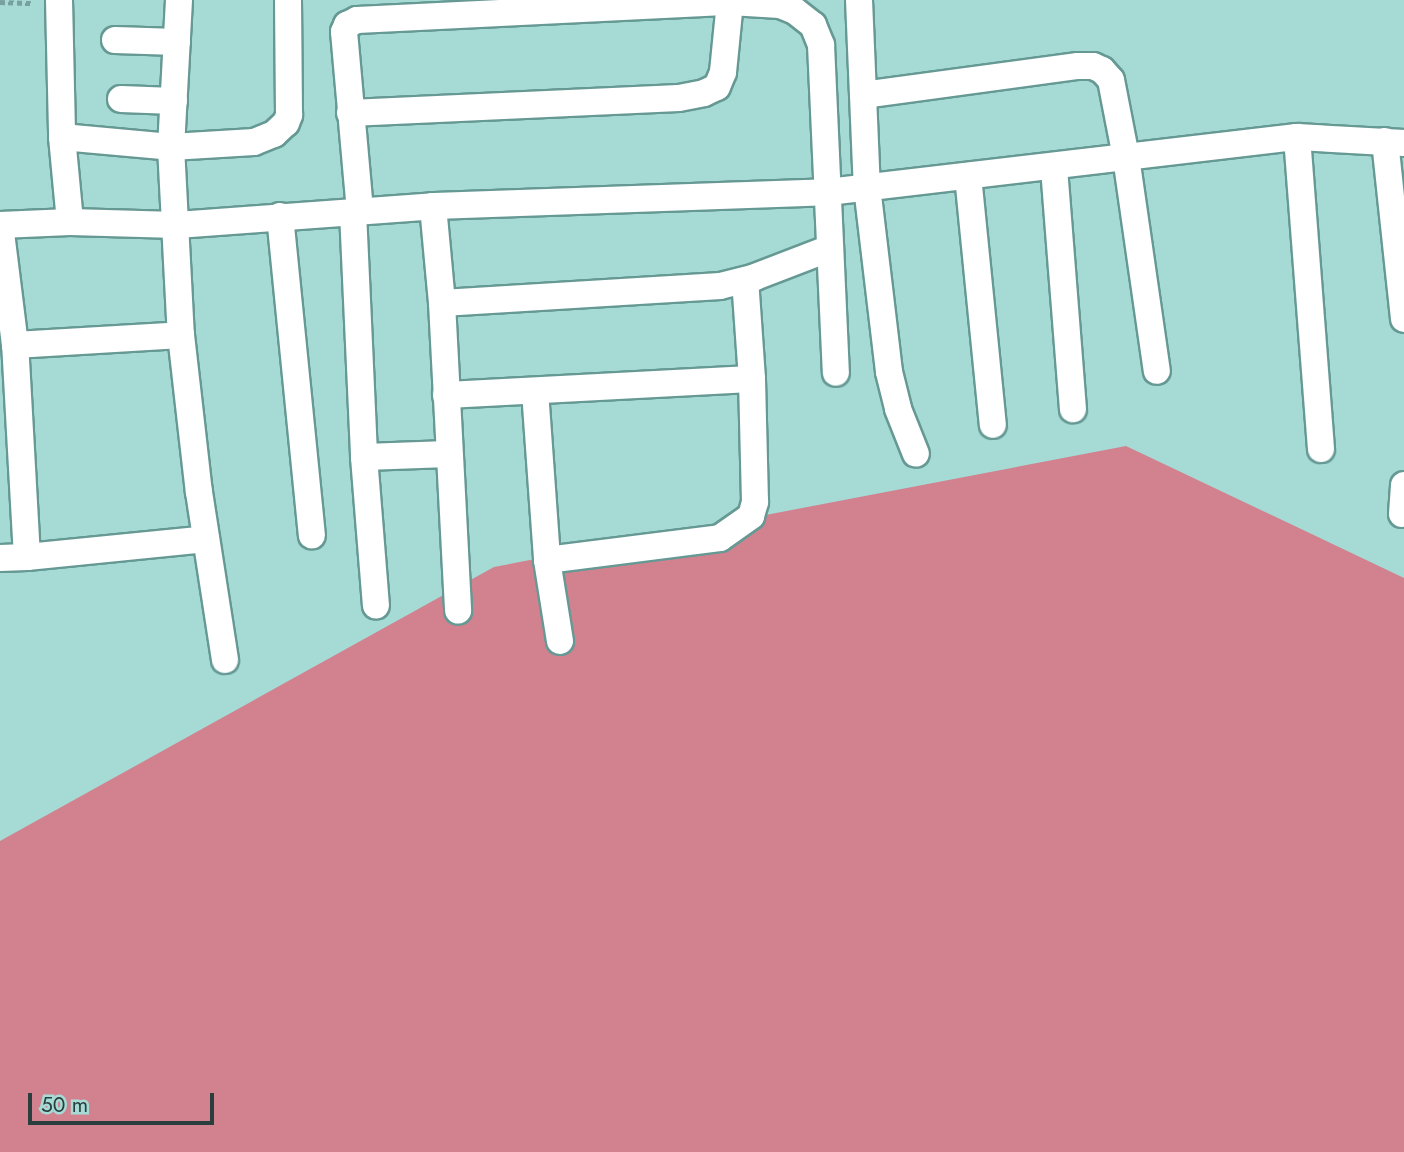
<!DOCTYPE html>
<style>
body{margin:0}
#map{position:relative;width:1404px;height:1152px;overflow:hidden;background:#a5dad5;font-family:Jost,sans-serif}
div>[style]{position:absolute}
.green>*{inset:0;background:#d2818f}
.path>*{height:4.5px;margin-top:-2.25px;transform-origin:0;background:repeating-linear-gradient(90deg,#78a19d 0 5px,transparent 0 8.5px)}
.roads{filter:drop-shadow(2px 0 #669994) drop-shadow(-2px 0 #669994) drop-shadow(0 2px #669994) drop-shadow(0 -2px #669994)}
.street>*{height:26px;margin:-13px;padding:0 13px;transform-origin:13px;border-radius:13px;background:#fff}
span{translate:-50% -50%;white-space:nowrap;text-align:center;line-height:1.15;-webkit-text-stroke:5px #a5dad5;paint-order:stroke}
.scale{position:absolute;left:28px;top:1093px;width:186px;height:32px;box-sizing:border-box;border:4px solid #2a3f3d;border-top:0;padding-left:9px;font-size:21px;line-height:24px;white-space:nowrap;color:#2a3f3d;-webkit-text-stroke:5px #a5dad5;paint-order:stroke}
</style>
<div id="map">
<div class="green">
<div style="clip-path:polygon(1126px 446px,1404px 578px,1404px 1152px,0 1152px,0 841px,494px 567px)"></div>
</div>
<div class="path">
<div style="left:0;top:2px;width:34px;rotate:2deg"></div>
</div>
<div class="roads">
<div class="street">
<div style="left:59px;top:0;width:137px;rotate:88.7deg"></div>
<div style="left:62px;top:137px;width:85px;rotate:84.6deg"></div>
<div style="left:179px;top:0;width:147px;rotate:93.1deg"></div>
<div style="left:171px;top:147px;width:188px;rotate:87deg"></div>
<div style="left:181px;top:335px;width:158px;rotate:83.5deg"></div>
<div style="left:199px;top:492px;width:170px;rotate:81.2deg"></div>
<div style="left:859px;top:0;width:187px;rotate:87.6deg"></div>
<div style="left:867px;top:187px;width:186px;rotate:83.2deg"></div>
<div style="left:889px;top:372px;width:38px;rotate:76deg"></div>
<div style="left:898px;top:409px;width:48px;rotate:68.2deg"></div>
<div style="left:115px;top:40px;width:62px;rotate:1.8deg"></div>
<div style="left:863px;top:95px;width:217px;rotate:-7.7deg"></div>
<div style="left:1078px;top:66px;width:15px"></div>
<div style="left:1093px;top:66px;width:10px;rotate:24deg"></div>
<div style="left:1102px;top:70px;width:13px;rotate:48deg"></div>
<div style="left:1111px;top:80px;width:78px;rotate:79deg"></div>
<div style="left:1126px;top:157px;width:216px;rotate:81.8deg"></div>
<div style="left:121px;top:99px;width:53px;rotate:2.2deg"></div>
<div style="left:350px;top:113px;width:329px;rotate:-2.6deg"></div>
<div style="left:679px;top:98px;width:25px;rotate:-11deg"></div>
<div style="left:704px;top:93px;width:14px;rotate:-25deg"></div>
<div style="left:717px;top:87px;width:16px;rotate:-68deg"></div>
<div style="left:723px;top:72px;width:70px;rotate:-84.3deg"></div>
<div style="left:62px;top:137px;width:109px;rotate:5.2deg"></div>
<div style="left:171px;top:147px;width:83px;rotate:-3.4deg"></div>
<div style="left:254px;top:142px;width:22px;rotate:-22deg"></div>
<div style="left:274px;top:134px;width:16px;rotate:-43deg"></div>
<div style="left:286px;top:123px;width:9px;rotate:-69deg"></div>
<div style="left:289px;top:115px;width:115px;rotate:-90.5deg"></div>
<div style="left:1297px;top:137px;width:313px;rotate:85.6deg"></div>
<div style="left:1385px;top:141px;width:179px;rotate:83.9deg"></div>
<div style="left:1054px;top:168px;width:242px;rotate:85.5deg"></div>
<div style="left:968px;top:176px;width:250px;rotate:84.3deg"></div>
<div style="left:433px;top:206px;width:97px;rotate:84.7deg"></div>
<div style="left:442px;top:303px;width:308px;rotate:87deg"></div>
<div style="left:360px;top:211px;width:180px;rotate:-95.1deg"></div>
<div style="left:344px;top:32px;width:8px;rotate:-67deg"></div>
<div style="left:347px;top:25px;width:11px;rotate:-27deg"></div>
<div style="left:357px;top:20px;width:373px;rotate:-2.8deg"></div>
<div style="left:730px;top:2px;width:50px;rotate:3.4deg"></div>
<div style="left:780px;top:5px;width:16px;rotate:22deg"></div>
<div style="left:795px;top:11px;width:23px;rotate:38deg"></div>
<div style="left:813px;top:25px;width:22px;rotate:68deg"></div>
<div style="left:821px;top:45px;width:328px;rotate:87.4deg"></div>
<div style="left:353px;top:212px;width:245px;rotate:87.4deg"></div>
<div style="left:364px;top:457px;width:149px;rotate:85.4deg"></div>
<div style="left:280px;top:216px;width:321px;rotate:84.3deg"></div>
<div style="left:0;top:225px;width:70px;rotate:-2.5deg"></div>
<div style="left:70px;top:222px;width:107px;rotate:1.6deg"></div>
<div style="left:177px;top:225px;width:257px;rotate:-4.2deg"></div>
<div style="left:433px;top:206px;width:395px;rotate:-2deg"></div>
<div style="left:828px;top:192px;width:472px;rotate:-6.7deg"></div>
<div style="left:1297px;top:137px;width:107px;rotate:3.2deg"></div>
<div style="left:442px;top:303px;width:279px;rotate:-3.5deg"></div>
<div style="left:720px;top:286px;width:36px;rotate:-14deg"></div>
<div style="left:755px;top:277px;width:80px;rotate:-21.1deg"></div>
<div style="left:15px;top:345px;width:166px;rotate:-3.4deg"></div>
<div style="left:535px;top:391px;width:169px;rotate:85.9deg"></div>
<div style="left:547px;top:560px;width:82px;rotate:80.9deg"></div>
<div style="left:446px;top:395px;width:306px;rotate:-3deg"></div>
<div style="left:364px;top:457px;width:85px;rotate:-2deg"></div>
<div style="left:1402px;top:514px;width:29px;rotate:-86deg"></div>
<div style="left:27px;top:557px;width:180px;rotate:-5.7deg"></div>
<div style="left:0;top:558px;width:27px;rotate:-2deg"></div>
<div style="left:27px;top:557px;width:212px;rotate:-93.2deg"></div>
<div style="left:15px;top:345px;width:121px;rotate:-97.1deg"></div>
<div style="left:547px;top:560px;width:174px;rotate:-7.2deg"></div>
<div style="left:720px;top:538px;width:38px;rotate:-35deg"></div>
<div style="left:751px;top:516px;width:15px;rotate:-74deg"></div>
<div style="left:755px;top:502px;width:123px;rotate:-91.4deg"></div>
<div style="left:752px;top:379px;width:99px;rotate:-94deg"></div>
</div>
</div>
<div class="scale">50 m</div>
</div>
